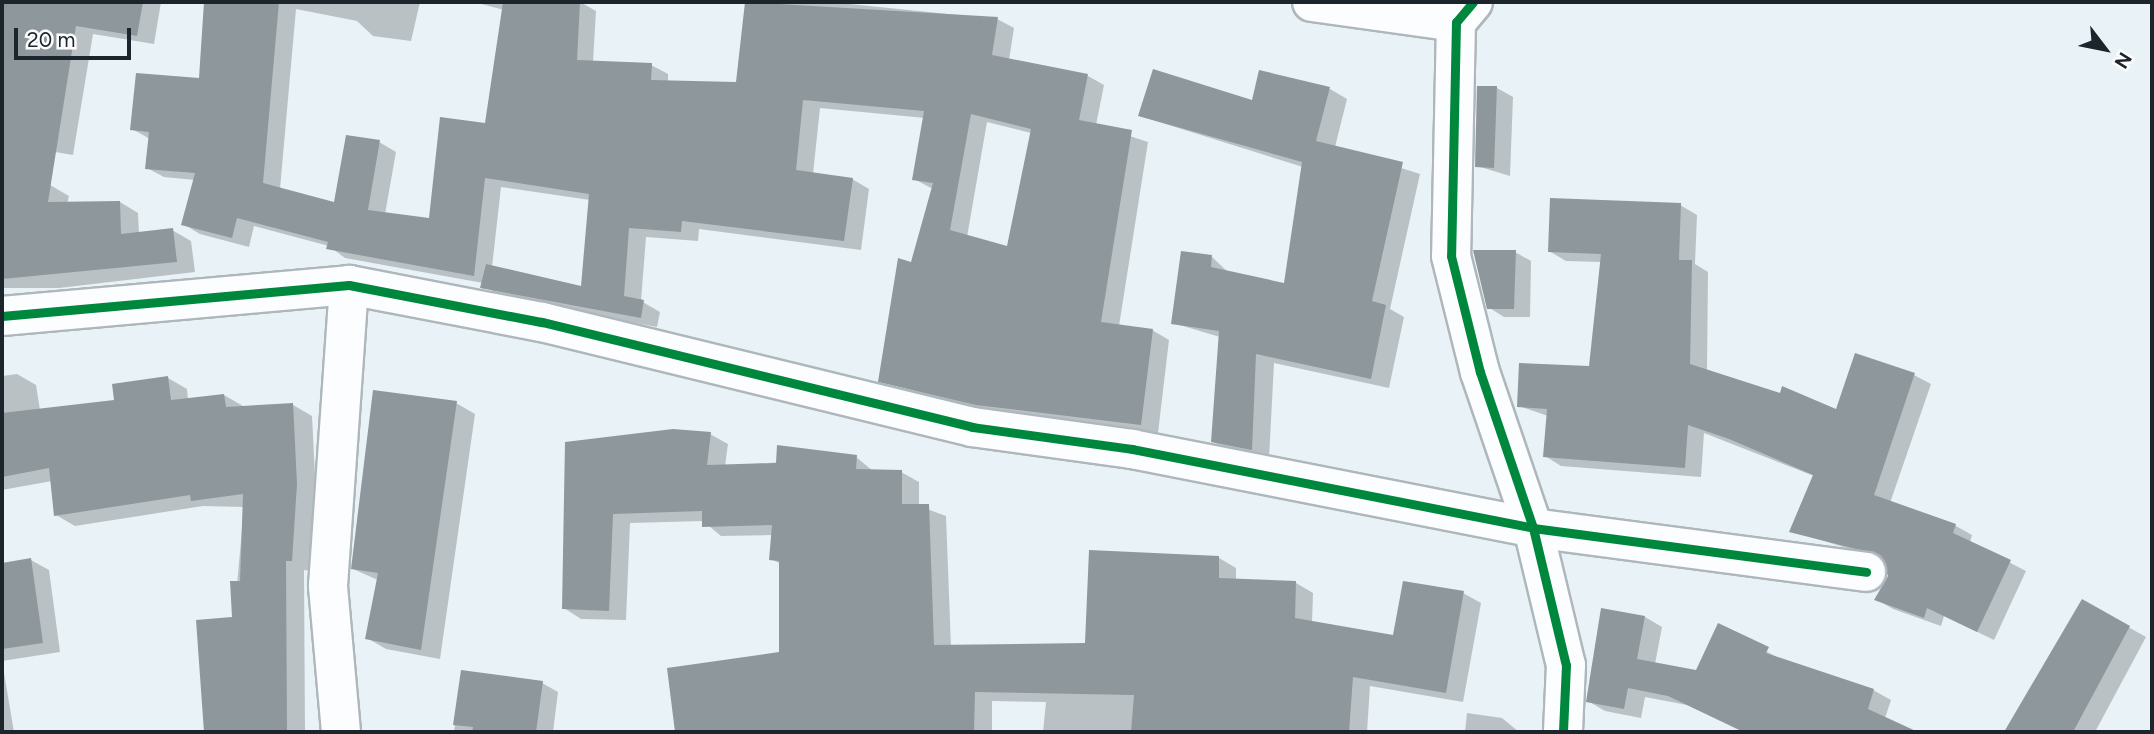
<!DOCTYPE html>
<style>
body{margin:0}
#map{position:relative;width:2154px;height:734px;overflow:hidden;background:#e8f2f7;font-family:Figtree,sans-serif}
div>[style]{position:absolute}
.shadow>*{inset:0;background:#0003}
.building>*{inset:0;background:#8e979c}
.roads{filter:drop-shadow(2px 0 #aeb7bc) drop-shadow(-2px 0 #aeb7bc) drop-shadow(0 2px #aeb7bc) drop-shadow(0 -2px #aeb7bc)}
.street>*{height:38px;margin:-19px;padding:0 19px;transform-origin:19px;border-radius:19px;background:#fcfdfe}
.cycleway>*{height:9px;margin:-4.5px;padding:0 4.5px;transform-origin:4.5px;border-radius:4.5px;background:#00873e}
span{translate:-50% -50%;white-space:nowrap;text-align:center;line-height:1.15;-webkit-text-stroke:7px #fdfdfd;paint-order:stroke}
.frame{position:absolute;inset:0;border:4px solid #1b252b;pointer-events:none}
.north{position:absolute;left:2070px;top:14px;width:70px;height:70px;-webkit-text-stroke:5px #fdfdfd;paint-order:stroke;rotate:122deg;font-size:19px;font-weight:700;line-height:28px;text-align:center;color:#1b252b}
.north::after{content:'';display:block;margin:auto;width:24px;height:32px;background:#1b252b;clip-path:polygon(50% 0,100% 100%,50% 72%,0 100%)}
.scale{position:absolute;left:14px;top:28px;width:117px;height:32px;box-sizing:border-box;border:4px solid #1b252b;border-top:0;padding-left:9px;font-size:21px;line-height:24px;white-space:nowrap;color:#1b252b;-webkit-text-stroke:5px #fdfdfd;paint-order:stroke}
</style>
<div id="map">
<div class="shadow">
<div style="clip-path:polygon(2px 2px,161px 2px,154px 44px,93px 34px,73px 155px,2px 143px)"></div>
<div style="clip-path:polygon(evenodd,206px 2px,420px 2px,411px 41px,373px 36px,357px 21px,296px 9px,280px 189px,336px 204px,379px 142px,396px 152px,385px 214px,430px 220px,486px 124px,504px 10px,474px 2px,580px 2px,596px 11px,593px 62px,651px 65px,668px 74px,668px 82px,738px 84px,747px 2px,830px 2px,997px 19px,1014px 28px,1009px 60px,1088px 76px,1104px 85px,1096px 125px,1148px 142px,1119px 326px,1152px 330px,1169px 340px,1158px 433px,995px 414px,880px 381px,933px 189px,914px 179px,925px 118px,820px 108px,813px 174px,852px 179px,869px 189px,861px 250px,699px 229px,698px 241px,646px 237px,641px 301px,660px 312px,657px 327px,499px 297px,483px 283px,345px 258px,329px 246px,254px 226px,249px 247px,200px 234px,183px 224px,195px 180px,164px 177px,147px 168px,150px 139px,132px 129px,200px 80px,206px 2px,987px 122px,1031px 133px,1008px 248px,967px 237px,987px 122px,206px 2px,501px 187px,590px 200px,583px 288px,492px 267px,501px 187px)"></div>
<div style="clip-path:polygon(1497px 88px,1513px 97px,1510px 176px,1477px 166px)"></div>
<div style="clip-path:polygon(1330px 89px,1347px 99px,1335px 147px,1420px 174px,1390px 309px,1404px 317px,1389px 388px,1274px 363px,1269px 459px,1230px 452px,1212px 441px,1220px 337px,1173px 323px,1212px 257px,1229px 273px,1286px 285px,1303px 167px,1140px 116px)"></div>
<div style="clip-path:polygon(50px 185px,69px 196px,67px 204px,120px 202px,138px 213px,139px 234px,172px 230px,191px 241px,195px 272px,59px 288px,2px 288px,2px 186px)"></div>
<div style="clip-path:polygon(1680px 205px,1697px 215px,1695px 264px,1708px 272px,1707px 371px,1837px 411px,1914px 375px,1931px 384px,1890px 503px,1956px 526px,1972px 535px,1970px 542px,2026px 571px,1994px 640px,1944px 616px,1941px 626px,1893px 609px,1876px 599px,1890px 574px,1883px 559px,1791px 531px,1814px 476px,1704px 433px,1701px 477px,1561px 466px,1545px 456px,1548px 416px,1519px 406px,1591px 368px,1602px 262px,1566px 261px,1549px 251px)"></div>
<div style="clip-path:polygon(1515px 252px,1531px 261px,1530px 317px,1504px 317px,1488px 307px)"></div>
<div style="clip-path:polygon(17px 374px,36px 385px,40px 410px,116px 402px,168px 378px,187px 389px,188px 400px,224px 395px,243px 406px,293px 405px,312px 416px,316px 496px,311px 571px,304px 570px,305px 732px,206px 732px,198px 622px,234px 619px,244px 507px,203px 506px,75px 526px,56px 515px,52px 481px,2px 490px,2px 376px)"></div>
<div style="clip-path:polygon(456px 403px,475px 414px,440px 659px,386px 649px,367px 638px,378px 580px,353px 569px)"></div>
<div style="clip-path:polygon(710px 434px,728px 444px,725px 466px,856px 457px,873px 471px,901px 472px,919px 482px,919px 506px,946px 516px,951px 647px,1086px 645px,1219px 558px,1236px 568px,1236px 580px,1296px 583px,1313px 593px,1312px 623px,1395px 637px,1463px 593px,1481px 603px,1463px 702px,1370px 686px,1367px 732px,1043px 732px,1046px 702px,992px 701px,992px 732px,677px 732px,669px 670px,781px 654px,781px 564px,771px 559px,773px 535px,721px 536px,703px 521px,630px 523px,626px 620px,581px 619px,564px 608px,567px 444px)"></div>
<div style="clip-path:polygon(31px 560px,49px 570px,60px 652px,2px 661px,14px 732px,2px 732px,2px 564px)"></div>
<div style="clip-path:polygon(2082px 601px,2146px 637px,2095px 732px,2007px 732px)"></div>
<div style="clip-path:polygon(1645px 617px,1662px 627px,1655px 664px,1697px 672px,1719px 626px,1784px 661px,1873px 690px,1891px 700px,1885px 718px,1914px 732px,1743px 732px,1687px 705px,1645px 697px,1641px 718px,1605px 711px,1588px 701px)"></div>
<div style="clip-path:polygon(462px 672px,542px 683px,558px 692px,553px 732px,454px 732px)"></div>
<div style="clip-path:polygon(1467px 713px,1502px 718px,1519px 732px,1465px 732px)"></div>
</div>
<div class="building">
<div style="clip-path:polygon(143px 2px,137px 36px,76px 26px,48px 202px,120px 201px,121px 234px,173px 228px,177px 262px,2px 279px,2px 3px)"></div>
<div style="clip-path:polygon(evenodd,204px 2px,279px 2px,263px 183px,334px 202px,346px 135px,380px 140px,368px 210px,429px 218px,440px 117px,485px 123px,503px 2px,580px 2px,577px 60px,652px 63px,651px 80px,736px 82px,745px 2px,998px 17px,992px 55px,1088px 74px,1079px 120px,1132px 130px,1101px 322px,1153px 329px,1141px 425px,976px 405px,878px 382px,898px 258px,911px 262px,933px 183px,912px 180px,924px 111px,803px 100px,796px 170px,853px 178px,844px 241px,682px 221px,681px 232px,629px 228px,624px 296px,644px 300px,641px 318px,480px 288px,486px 264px,581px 286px,589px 194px,485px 178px,474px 276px,326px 249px,328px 242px,237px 218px,232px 238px,181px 225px,195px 173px,145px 169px,149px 132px,130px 130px,136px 73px,199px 78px,204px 2px,971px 114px,1031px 129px,1007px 246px,950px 230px,971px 114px)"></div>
<div style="clip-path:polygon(1153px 69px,1252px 100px,1259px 70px,1330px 87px,1316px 141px,1403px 162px,1372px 301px,1386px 305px,1371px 379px,1256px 354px,1252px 450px,1211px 442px,1219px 331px,1171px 324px,1181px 251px,1212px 255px,1211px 267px,1284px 283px,1302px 162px,1138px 116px)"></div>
<div style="clip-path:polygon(1477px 86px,1497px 86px,1494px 168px,1475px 167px)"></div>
<div style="clip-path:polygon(1550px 198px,1681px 203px,1679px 260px,1692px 260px,1690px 364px,1780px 393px,1782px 386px,1836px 409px,1855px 353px,1915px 373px,1874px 495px,1956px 524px,1953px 533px,2011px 560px,1977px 632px,1927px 608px,1924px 618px,1874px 600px,1888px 576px,1880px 555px,1789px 532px,1813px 475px,1729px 439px,1688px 425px,1685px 468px,1543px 457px,1547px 409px,1517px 407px,1519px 363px,1589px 366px,1601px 254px,1548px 252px)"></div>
<div style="clip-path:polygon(1473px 250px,1516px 250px,1514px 309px,1487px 309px)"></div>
<div style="clip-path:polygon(168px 376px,171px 400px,224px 394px,226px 407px,293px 403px,297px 484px,292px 561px,286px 561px,287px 732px,204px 732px,196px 620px,232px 617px,230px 581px,240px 581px,243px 494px,191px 501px,190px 495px,54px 516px,49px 468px,2px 477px,2px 413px,114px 400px,112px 384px)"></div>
<div style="clip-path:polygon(373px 390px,457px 401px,421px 650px,365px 639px,378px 573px,351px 569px)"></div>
<div style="clip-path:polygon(673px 429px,711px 432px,707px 465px,776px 463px,777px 445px,857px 455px,856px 469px,902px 470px,902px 504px,929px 504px,934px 645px,1085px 643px,1089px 550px,1219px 556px,1219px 578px,1296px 581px,1295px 618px,1393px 635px,1403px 581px,1464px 591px,1446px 693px,1353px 677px,1349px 732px,1131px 732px,1134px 695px,975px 692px,974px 732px,675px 732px,667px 668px,779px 652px,779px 561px,769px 560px,772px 525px,702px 527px,702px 511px,613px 514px,609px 611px,562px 609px,565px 442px)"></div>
<div style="clip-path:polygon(31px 558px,43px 643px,2px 649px,2px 563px)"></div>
<div style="clip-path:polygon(2082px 599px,2130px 626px,2073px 732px,2004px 732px)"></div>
<div style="clip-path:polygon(1601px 608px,1645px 616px,1637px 659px,1696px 670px,1718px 623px,1769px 647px,1766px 653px,1874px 689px,1868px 709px,1918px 732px,1744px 732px,1668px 696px,1628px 688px,1624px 709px,1586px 702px)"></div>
<div style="clip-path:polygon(461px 670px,543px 681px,536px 732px,472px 732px,473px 727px,453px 725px)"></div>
</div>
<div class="roads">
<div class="street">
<div style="left:1312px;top:2px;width:145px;rotate:7.9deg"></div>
<div style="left:1473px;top:2px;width:26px;rotate:130deg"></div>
<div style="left:1456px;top:22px;width:234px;rotate:91.2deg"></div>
<div style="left:1451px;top:256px;width:120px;rotate:76deg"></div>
<div style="left:1480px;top:372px;width:165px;rotate:71.2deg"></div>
<div style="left:1533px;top:528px;width:141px;rotate:76.5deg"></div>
<div style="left:1566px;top:665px;width:67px;rotate:92.6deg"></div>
<div style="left:2px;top:316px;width:348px;rotate:-5.1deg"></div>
<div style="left:349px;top:285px;width:197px;rotate:10.9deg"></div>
<div style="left:542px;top:322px;width:443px;rotate:13.7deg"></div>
<div style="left:972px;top:427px;width:162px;rotate:7.8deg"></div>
<div style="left:1132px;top:449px;width:409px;rotate:11.1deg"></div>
<div style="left:1533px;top:528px;width:336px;rotate:7.5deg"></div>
<div style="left:341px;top:732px;width:147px;rotate:-95.1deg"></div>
<div style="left:328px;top:586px;width:302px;rotate:-86deg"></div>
</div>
</div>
<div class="cycleway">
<div style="left:1473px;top:2px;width:26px;rotate:130deg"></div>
<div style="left:1456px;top:22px;width:234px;rotate:91.2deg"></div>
<div style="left:1451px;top:256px;width:120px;rotate:76deg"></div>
<div style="left:1480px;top:372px;width:165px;rotate:71.2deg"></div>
<div style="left:1533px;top:528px;width:141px;rotate:76.5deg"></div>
<div style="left:1566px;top:665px;width:67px;rotate:92.6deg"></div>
<div style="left:2px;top:316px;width:348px;rotate:-5.1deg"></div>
<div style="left:349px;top:285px;width:197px;rotate:10.9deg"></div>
<div style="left:542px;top:322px;width:443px;rotate:13.7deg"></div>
<div style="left:972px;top:427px;width:162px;rotate:7.8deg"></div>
<div style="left:1132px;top:449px;width:409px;rotate:11.1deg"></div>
<div style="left:1533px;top:528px;width:336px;rotate:7.5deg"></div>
</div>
<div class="frame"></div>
<div class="north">N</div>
<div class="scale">20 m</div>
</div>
